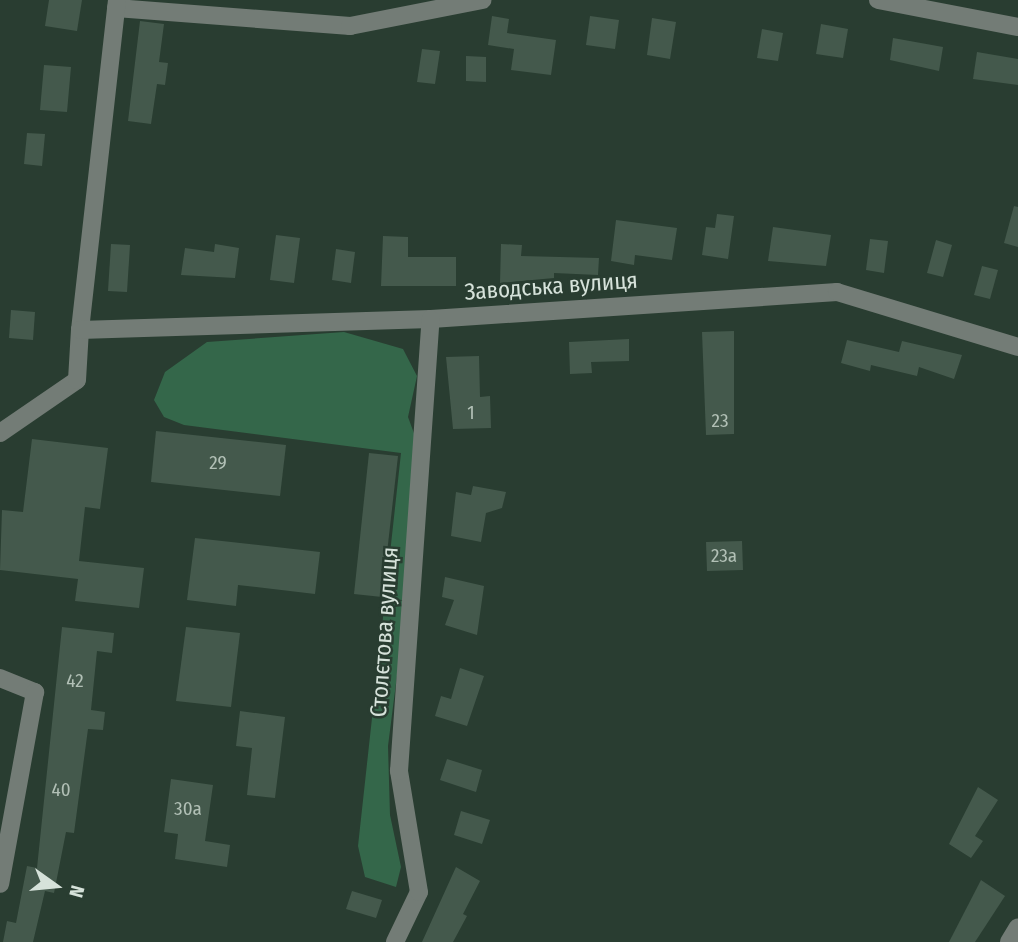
<!DOCTYPE html>
<meta charset="utf-8">
<style>
body{margin:0}
#map{position:relative;width:1018px;height:942px;overflow:hidden;background:#293d31;font-family:"Fira Sans Condensed",sans-serif}
div>[style]{position:absolute}
.green>*{inset:0;background:#34674a}
.building>*{inset:0;background:#44594c}
.minor>*{height:18px;margin:-9px;padding:0 9px;transform-origin:9px;border-radius:9px;background:#737c76}
span{translate:-50% -50%;white-space:nowrap;text-align:center;line-height:1.15;-webkit-text-stroke:5px #293d31;paint-order:stroke}
.number-label{font-size:19px;color:#b2c0b6}
.number-label span{-webkit-text-stroke-width:0}
.street-label{font-size:23px;color:#d6e2da}
.north{position:absolute;left:21px;top:851px;width:70px;height:70px;-webkit-text-stroke:5px #293d31;paint-order:stroke;rotate:105deg;font-size:19px;font-weight:700;line-height:28px;text-align:center;color:#d6e2da}
.north::after{content:'';display:block;margin:auto;width:24px;height:32px;background:#d6e2da;clip-path:polygon(50% 0,100% 100%,50% 72%,0 100%)}
</style>
<div id="map">
<div class="green">
<div style="clip-path:polygon(344px 332px,403px 349px,417px 376px,408px 417px,415px 436px,408px 589px,388px 746px,390px 815px,401px 867px,396px 887px,365px 877px,358px 846px,401px 453px,184px 425px,164px 417px,154px 400px,165px 372px,207px 342px)"></div>
</div>
<div class="building">
<div style="clip-path:polygon(49px 0,82px 0,77px 31px,45px 26px)"></div>
<div style="clip-path:polygon(492px 16px,509px 19px,507px 33px,556px 40px,551px 75px,511px 70px,514px 49px,488px 45px)"></div>
<div style="clip-path:polygon(590px 16px,619px 20px,615px 49px,586px 45px)"></div>
<div style="clip-path:polygon(652px 18px,676px 22px,670px 59px,647px 55px)"></div>
<div style="clip-path:polygon(140px 21px,164px 24px,159px 62px,168px 63px,165px 85px,157px 84px,151px 124px,128px 121px)"></div>
<div style="clip-path:polygon(821px 24px,848px 29px,843px 58px,816px 54px)"></div>
<div style="clip-path:polygon(762px 29px,783px 33px,778px 61px,757px 58px)"></div>
<div style="clip-path:polygon(893px 38px,943px 47px,939px 71px,890px 60px)"></div>
<div style="clip-path:polygon(422px 49px,440px 51px,435px 84px,417px 82px)"></div>
<div style="clip-path:polygon(977px 52px,1018px 59px,1018px 85px,973px 79px)"></div>
<div style="clip-path:polygon(466px 56px,486px 57px,486px 82px,466px 81px)"></div>
<div style="clip-path:polygon(44px 65px,71px 67px,67px 112px,40px 110px)"></div>
<div style="clip-path:polygon(27px 133px,45px 134px,42px 166px,24px 164px)"></div>
<div style="clip-path:polygon(1014px 206px,1018px 207px,1018px 247px,1004px 243px)"></div>
<div style="clip-path:polygon(717px 214px,734px 216px,728px 259px,702px 255px,706px 227px,715px 228px)"></div>
<div style="clip-path:polygon(616px 220px,677px 228px,672px 260px,635px 255px,634px 265px,611px 261px)"></div>
<div style="clip-path:polygon(773px 227px,831px 235px,826px 266px,768px 261px)"></div>
<div style="clip-path:polygon(276px 235px,300px 238px,294px 283px,270px 280px)"></div>
<div style="clip-path:polygon(383px 236px,408px 237px,408px 257px,456px 257px,456px 286px,381px 286px)"></div>
<div style="clip-path:polygon(870px 239px,888px 241px,884px 273px,866px 270px)"></div>
<div style="clip-path:polygon(936px 240px,952px 245px,943px 277px,927px 273px)"></div>
<div style="clip-path:polygon(111px 244px,130px 245px,127px 292px,108px 291px)"></div>
<div style="clip-path:polygon(215px 244px,239px 248px,235px 278px,181px 275px,185px 248px,214px 252px)"></div>
<div style="clip-path:polygon(501px 244px,522px 245px,521px 256px,599px 258px,598px 275px,554px 273px,554px 278px,500px 283px)"></div>
<div style="clip-path:polygon(336px 249px,355px 252px,351px 283px,332px 280px)"></div>
<div style="clip-path:polygon(982px 266px,998px 270px,990px 299px,974px 295px)"></div>
<div style="clip-path:polygon(11px 310px,35px 312px,33px 340px,9px 338px)"></div>
<div style="clip-path:polygon(734px 331px,734px 434px,706px 435px,702px 332px)"></div>
<div style="clip-path:polygon(629px 339px,629px 361px,591px 362px,592px 373px,570px 374px,569px 342px)"></div>
<div style="clip-path:polygon(847px 340px,899px 352px,902px 341px,962px 355px,954px 379px,919px 367px,917px 376px,871px 365px,870px 371px,841px 363px)"></div>
<div style="clip-path:polygon(479px 356px,480px 397px,490px 396px,491px 428px,453px 429px,446px 357px)"></div>
<div style="clip-path:polygon(156px 431px,286px 445px,280px 496px,151px 482px)"></div>
<div style="clip-path:polygon(32px 439px,108px 448px,100px 509px,85px 507px,79px 561px,144px 568px,139px 608px,75px 601px,78px 579px,0 570px,2px 510px,23px 512px)"></div>
<div style="clip-path:polygon(369px 453px,398px 456px,382px 597px,354px 594px)"></div>
<div style="clip-path:polygon(473px 486px,506px 492px,502px 508px,486px 513px,481px 542px,451px 536px,456px 492px,471px 495px)"></div>
<div style="clip-path:polygon(195px 538px,320px 552px,315px 594px,238px 585px,236px 606px,187px 600px)"></div>
<div style="clip-path:polygon(742px 541px,743px 570px,707px 571px,706px 542px)"></div>
<div style="clip-path:polygon(445px 577px,484px 586px,477px 635px,445px 625px,454px 600px,442px 597px)"></div>
<div style="clip-path:polygon(62px 627px,114px 633px,112px 653px,97px 651px,91px 710px,105px 712px,103px 730px,88px 729px,74px 833px,66px 832px,54px 893px,45px 891px,33px 942px,3px 942px,7px 921px,16px 923px,27px 866px,37px 868px)"></div>
<div style="clip-path:polygon(186px 627px,240px 633px,231px 707px,176px 701px)"></div>
<div style="clip-path:polygon(460px 668px,484px 676px,467px 726px,435px 716px,441px 696px,451px 699px)"></div>
<div style="clip-path:polygon(240px 711px,285px 717px,275px 798px,247px 795px,252px 748px,236px 746px)"></div>
<div style="clip-path:polygon(447px 759px,482px 770px,476px 792px,440px 780px)"></div>
<div style="clip-path:polygon(171px 779px,213px 785px,205px 841px,230px 845px,227px 867px,175px 859px,178px 834px,164px 832px)"></div>
<div style="clip-path:polygon(978px 787px,998px 800px,975px 836px,983px 841px,971px 858px,949px 844px)"></div>
<div style="clip-path:polygon(461px 811px,490px 820px,482px 844px,454px 835px)"></div>
<div style="clip-path:polygon(456px 867px,480px 881px,463px 914px,467px 916px,453px 942px,422px 942px)"></div>
<div style="clip-path:polygon(981px 880px,1005px 896px,975px 942px,949px 942px)"></div>
<div style="clip-path:polygon(352px 891px,382px 900px,376px 918px,346px 909px)"></div>
</div>
<div class="minor">
<div style="left:878px;top:0;width:143px;rotate:10.9deg"></div>
<div style="left:116px;top:8px;width:235px;rotate:4.4deg"></div>
<div style="left:350px;top:26px;width:135px;rotate:-11.1deg"></div>
<div style="left:80px;top:330px;width:332px;rotate:-83.6deg"></div>
<div style="left:0;top:433px;width:93px;rotate:-34.5deg"></div>
<div style="left:77px;top:380px;width:50px;rotate:-86.6deg"></div>
<div style="left:80px;top:330px;width:351px;rotate:-1.8deg"></div>
<div style="left:431px;top:319px;width:407px;rotate:-3.8deg"></div>
<div style="left:837px;top:292px;width:189px;rotate:16.9deg"></div>
<div style="left:0;top:678px;width:38px;rotate:22deg"></div>
<div style="left:35px;top:692px;width:195px;rotate:100.3deg"></div>
<div style="left:395px;top:942px;width:55px;rotate:-64.4deg"></div>
<div style="left:419px;top:892px;width:123px;rotate:-99.4deg"></div>
<div style="left:399px;top:771px;width:453px;rotate:-86deg"></div>
<div style="left:1009px;top:942px;width:17px;rotate:-59deg"></div>
</div>
<div class="number-label">
<span style="left:471px;top:413px">1</span>
<span style="left:720px;top:421px">23</span>
<span style="left:218px;top:463px">29</span>
<span style="left:724px;top:556px">23а</span>
<span style="left:75px;top:681px">42</span>
<span style="left:61px;top:790px">40</span>
<span style="left:188px;top:809px">30а</span>
</div>
<div class="street-label">
<span style="left:551px;top:286px;rotate:-4deg">Заводська вулиця</span>
<span style="left:384px;top:632px;rotate:-86deg">Столєтова вулиця</span>
</div>
<div class="north">N</div>
</div>
